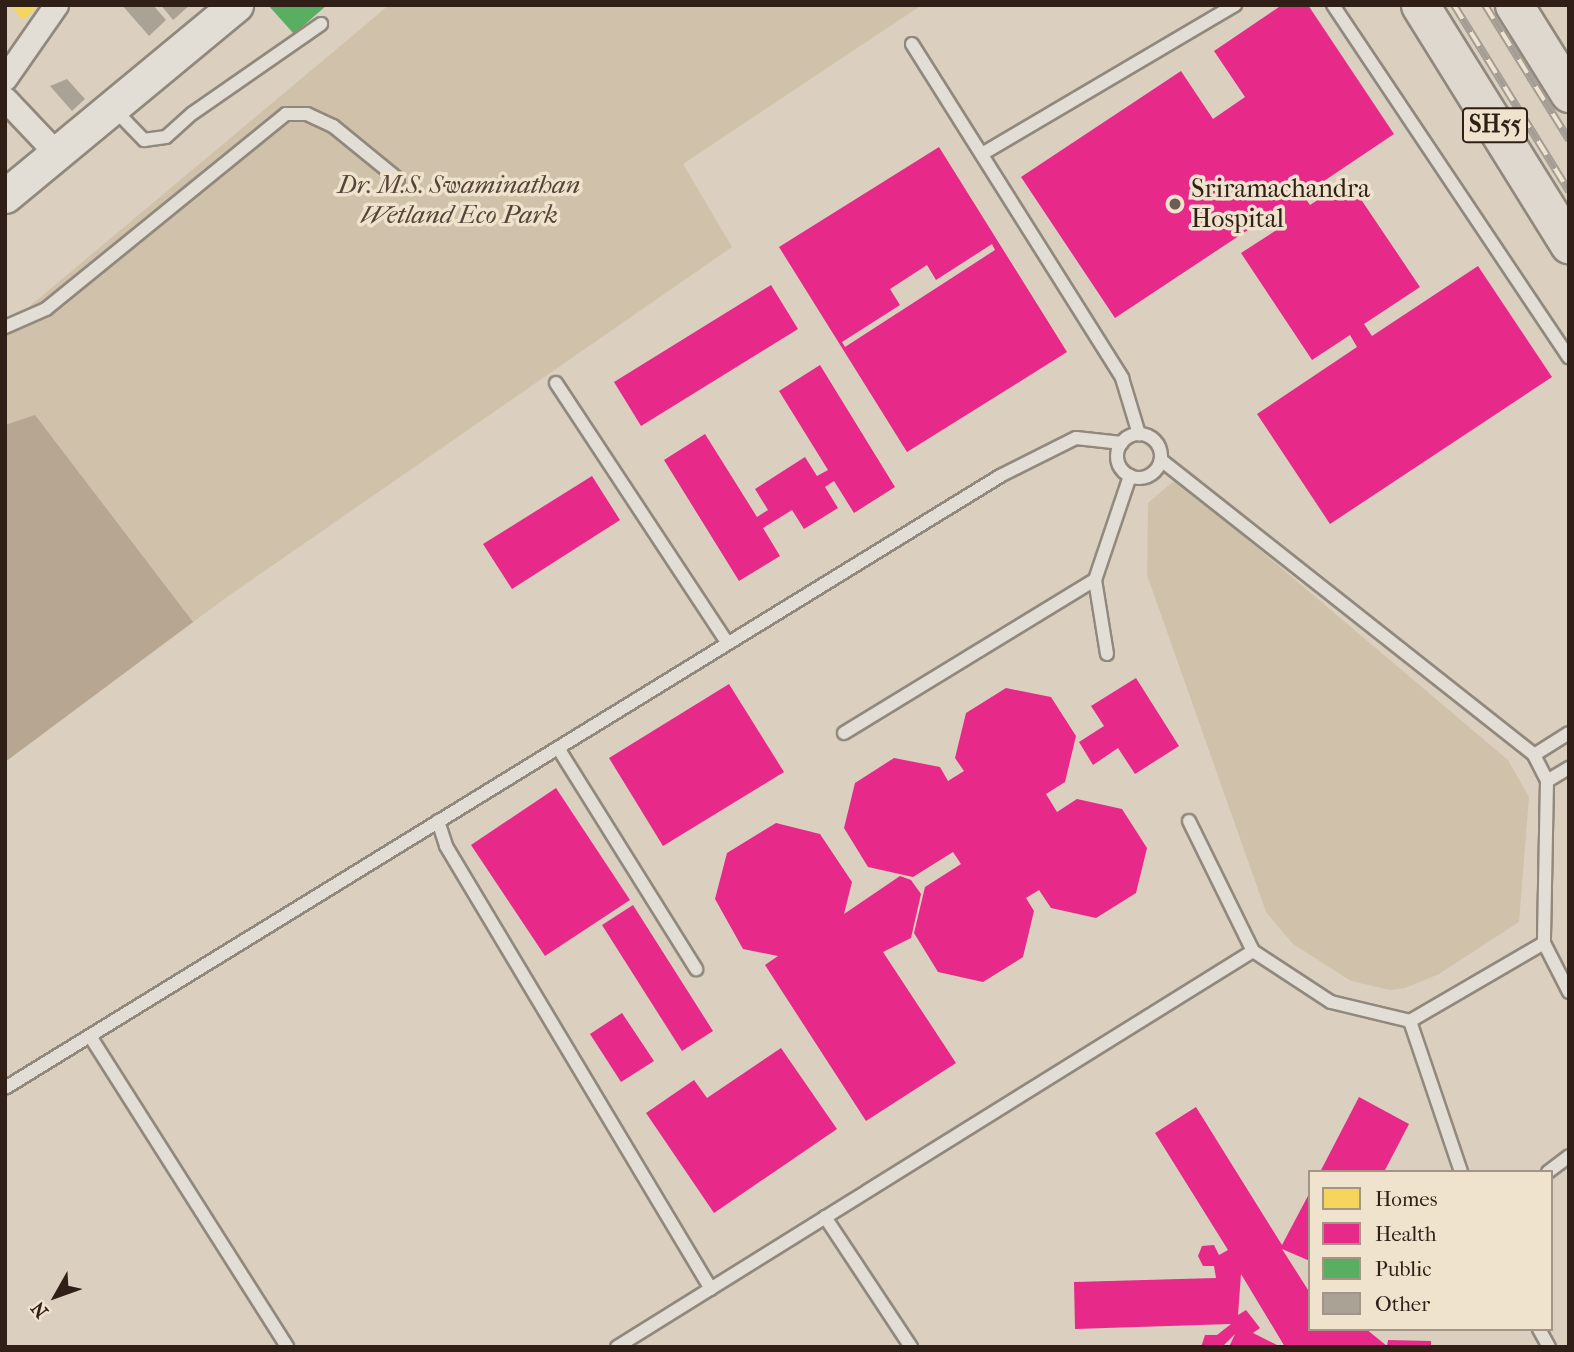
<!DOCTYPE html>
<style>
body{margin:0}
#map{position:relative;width:1574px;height:1352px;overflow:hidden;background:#dbd0bf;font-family:"IM FELL French Canon",serif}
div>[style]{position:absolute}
.green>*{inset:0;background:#d0c1aa}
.water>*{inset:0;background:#b7a792}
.homes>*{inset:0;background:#f6d55c}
.health>*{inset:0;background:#e7298a}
.public>*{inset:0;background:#5aae61}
.building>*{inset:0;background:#aba296}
.roads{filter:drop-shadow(2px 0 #91887e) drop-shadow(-2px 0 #91887e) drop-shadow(0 2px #91887e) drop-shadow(0 -2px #91887e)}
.lane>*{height:12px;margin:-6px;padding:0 6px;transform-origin:6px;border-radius:6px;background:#e3ded5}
.lane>.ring{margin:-6px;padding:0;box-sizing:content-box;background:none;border:12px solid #e3ded5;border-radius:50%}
.street>*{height:23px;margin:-11.5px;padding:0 11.5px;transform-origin:11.5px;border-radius:11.5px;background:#e3ded5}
.secondary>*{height:33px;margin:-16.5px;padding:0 16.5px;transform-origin:16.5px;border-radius:16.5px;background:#e3ded5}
.primary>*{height:37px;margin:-18.5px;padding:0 18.5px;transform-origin:18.5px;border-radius:18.5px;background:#ded8ce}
.rail>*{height:8px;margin-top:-4px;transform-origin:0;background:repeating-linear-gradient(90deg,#efe3ce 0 16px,#a39d96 0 32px);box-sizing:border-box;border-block:2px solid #a39d96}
.dots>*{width:19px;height:19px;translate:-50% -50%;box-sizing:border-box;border:4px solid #efe3ce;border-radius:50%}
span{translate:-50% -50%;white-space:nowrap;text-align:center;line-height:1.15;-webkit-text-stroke:7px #efe3ce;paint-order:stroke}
.shield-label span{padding:2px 5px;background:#efe3ce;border:2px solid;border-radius:5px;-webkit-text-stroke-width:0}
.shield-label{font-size:24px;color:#301f17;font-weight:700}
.park-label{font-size:26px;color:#564438;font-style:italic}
.poi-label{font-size:26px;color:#301f17}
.left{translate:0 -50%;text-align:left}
.frame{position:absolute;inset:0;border:7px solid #301f17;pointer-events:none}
.legend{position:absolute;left:1308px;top:1170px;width:245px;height:161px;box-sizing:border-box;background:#efe3ce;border:2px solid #a39585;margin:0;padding:9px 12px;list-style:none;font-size:21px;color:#301f17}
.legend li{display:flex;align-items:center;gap:14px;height:35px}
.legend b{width:35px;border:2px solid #a39585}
.north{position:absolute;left:21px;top:1261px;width:70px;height:70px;-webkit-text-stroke:5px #efe3ce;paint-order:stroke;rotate:230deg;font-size:19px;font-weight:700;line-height:28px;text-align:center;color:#301f17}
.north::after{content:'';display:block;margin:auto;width:24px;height:32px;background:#301f17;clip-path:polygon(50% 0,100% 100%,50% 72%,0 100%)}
</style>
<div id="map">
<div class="green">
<div style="clip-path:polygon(389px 5px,922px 5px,683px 164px,732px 247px,227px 597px,5px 762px,5px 315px,12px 321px)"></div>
<div style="clip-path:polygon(1176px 479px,1508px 760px,1529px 797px,1519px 922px,1439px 974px,1405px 988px,1390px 990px,1351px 981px,1293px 944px,1266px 912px,1147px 575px,1148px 503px)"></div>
</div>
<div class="water">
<div style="clip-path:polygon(35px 415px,193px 622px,5px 762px,5px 425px)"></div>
</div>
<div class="homes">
<div style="clip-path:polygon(10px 5px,39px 5px,23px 20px)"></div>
</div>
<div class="health">
<div style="clip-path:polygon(1282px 5px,1308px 5px,1394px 134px,1303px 195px,1310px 205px,1348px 180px,1420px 287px,1364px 324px,1372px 336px,1478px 266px,1552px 377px,1330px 524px,1257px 414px,1357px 347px,1350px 335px,1312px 360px,1241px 253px,1278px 229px,1269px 216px,1115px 318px,1021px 177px,1181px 71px,1213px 119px,1245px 97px,1214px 51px)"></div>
<div style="clip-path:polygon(evenodd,939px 147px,1067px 352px,907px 452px,779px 247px,939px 147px,992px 244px,995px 250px,845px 347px,842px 342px,900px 305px,890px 289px,927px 265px,936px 280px,992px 244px)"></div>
<div style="clip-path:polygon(771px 285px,798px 329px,641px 426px,614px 382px)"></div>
<div style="clip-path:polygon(820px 365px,895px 487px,854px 513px,834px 481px,825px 487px,838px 508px,804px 529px,792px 510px,763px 528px,780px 556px,739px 581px,664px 460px,705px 434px,757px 517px,768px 510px,755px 489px,805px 457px,817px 476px,828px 470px,779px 391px)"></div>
<div style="clip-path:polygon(592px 476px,620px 520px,512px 589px,483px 544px)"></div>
<div style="clip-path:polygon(1136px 678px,1179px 746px,1135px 774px,1118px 748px,1093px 765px,1079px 742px,1104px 726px,1091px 706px)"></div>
<div style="clip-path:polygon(729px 684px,784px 772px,663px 846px,609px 758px)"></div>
<div style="clip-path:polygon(1006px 688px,1051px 697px,1076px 736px,1065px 782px,1046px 794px,1057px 812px,1077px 799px,1122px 809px,1147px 848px,1136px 893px,1096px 918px,1051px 908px,1039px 890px,1026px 898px,1034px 911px,1023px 957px,983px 982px,938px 972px,914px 933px,925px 887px,961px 864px,953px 852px,913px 877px,868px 867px,844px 828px,855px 783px,894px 758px,940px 767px,948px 781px,964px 771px,955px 758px,966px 713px)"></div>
<div style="clip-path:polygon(556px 788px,630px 900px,545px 956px,471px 845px)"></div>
<div style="clip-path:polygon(776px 823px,820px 834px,852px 882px,844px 914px,900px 876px,911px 880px,921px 894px,911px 938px,883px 952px,956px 1063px,866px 1121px,765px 965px,778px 956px,743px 949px,715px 899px,727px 853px)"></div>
<div style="clip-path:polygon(633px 905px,713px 1031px,682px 1051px,602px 925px)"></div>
<div style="clip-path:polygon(622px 1013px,654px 1061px,621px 1082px,590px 1034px)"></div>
<div style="clip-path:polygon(781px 1048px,837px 1129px,714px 1213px,646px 1113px,694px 1080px,707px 1098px)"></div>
<div style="clip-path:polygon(1359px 1097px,1409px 1124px,1384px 1172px,1320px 1172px)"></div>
<div style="clip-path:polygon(1196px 1107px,1282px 1245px,1310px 1192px,1310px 1261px,1282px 1249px,1310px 1293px,1310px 1329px,1366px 1329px,1387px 1346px,1388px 1340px,1431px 1341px,1431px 1347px,1285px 1347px,1241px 1274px,1238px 1315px,1246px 1310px,1260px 1328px,1253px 1333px,1281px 1347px,1229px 1347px,1235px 1334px,1222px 1347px,1201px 1347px,1205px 1335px,1217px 1335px,1231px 1324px,1075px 1329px,1074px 1282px,1216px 1278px,1214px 1266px,1203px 1266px,1198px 1256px,1202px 1246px,1214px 1245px,1219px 1255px,1228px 1250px,1155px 1133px)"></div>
</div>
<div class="public">
<div style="clip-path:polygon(268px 5px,327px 5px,294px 34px)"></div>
</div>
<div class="building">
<div style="clip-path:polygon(122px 5px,153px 5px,166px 20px,149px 36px)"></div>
<div style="clip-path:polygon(161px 5px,190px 5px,173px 20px)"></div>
<div style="clip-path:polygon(67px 79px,85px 99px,72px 111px,50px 86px)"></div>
</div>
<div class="roads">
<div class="lane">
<div style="left:1333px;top:5px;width:424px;rotate:56.2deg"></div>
<div style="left:912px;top:44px;width:395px;rotate:57.8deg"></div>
<div style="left:1122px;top:378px;width:59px;rotate:73.1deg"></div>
<div style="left:113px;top:108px;width:45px;rotate:45.9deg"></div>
<div style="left:144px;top:140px;width:22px;rotate:-8deg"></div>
<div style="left:166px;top:137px;width:36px;rotate:-42deg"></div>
<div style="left:193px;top:113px;width:156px;rotate:-34.8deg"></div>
<div style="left:982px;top:154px;width:294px;rotate:-30.5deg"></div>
<div style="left:5px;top:327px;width:45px;rotate:-23.7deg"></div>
<div style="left:46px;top:309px;width:309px;rotate:-39.1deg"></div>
<div style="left:286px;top:114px;width:21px"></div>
<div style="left:307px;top:114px;width:29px;rotate:25deg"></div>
<div style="left:333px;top:126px;width:84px;rotate:39.2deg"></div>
<div style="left:556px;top:383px;width:310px;rotate:56.6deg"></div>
<div class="ring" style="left:1117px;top:434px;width:32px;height:32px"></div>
<div style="left:1161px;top:460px;width:476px;rotate:38.3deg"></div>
<div style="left:1534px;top:755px;width:29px;rotate:63deg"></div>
<div style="left:1547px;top:781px;width:162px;rotate:91.1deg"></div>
<div style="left:1544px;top:943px;width:55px;rotate:63deg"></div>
<div style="left:1107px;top:654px;width:75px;rotate:-99.2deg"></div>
<div style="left:1095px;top:580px;width:110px;rotate:-71.4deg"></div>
<div style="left:844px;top:733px;width:294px;rotate:-31.4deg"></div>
<div style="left:558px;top:748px;width:261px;rotate:58deg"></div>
<div style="left:1534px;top:755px;width:41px;rotate:-32.2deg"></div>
<div style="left:1547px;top:781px;width:26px;rotate:-31deg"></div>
<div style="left:438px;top:821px;width:26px;rotate:72deg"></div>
<div style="left:446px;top:846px;width:516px;rotate:59.11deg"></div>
<div style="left:1189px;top:821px;width:145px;rotate:63.8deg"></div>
<div style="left:1253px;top:951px;width:93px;rotate:33.2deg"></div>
<div style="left:1331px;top:1002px;width:81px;rotate:13.5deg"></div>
<div style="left:1410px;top:1021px;width:155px;rotate:-30.2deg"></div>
<div style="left:1410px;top:1021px;width:159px;rotate:71.3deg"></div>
<div style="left:90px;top:1036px;width:368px;rotate:57.6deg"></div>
<div style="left:5px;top:1088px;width:1168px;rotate:-31.59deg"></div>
<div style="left:1000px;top:476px;width:85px;rotate:-26.6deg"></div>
<div style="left:1076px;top:438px;width:46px;rotate:6.2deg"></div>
<div style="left:1548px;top:1172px;width:26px;rotate:-37deg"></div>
<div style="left:825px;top:1217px;width:156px;rotate:56.5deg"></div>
<div style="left:1539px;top:1329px;width:21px;rotate:61deg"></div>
<div style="left:617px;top:1347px;width:749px;rotate:-31.91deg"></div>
</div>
<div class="street">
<div style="left:5px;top:78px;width:89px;rotate:-55.1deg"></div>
<div style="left:5px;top:99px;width:76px;rotate:46.6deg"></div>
</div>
<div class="secondary">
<div style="left:5px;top:196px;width:300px;rotate:-39.6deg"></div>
</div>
<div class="primary">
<div style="left:1420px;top:5px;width:282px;rotate:58.1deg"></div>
<div style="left:1514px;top:5px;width:104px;rotate:58deg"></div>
</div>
</div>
<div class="rail">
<div style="left:1454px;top:5px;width:219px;rotate:58.3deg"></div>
<div style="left:1485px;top:5px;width:159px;rotate:58.1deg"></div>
</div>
<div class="dots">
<div style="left:1175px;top:204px;background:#6c5d52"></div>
</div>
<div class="shield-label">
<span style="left:1495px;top:125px">SH55</span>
</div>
<div class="park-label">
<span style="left:459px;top:200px">Dr. M.S. Swaminathan<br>Wetland Eco Park</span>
</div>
<div class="poi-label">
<span class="left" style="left:1191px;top:204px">Sriramachandra<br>Hospital</span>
</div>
<div class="frame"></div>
<ul class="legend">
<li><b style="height:19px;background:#f6d55c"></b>Homes</li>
<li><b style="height:19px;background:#e7298a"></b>Health</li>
<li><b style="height:19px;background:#5aae61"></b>Public</li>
<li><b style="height:19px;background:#aba296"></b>Other</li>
</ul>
<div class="north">N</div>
</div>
